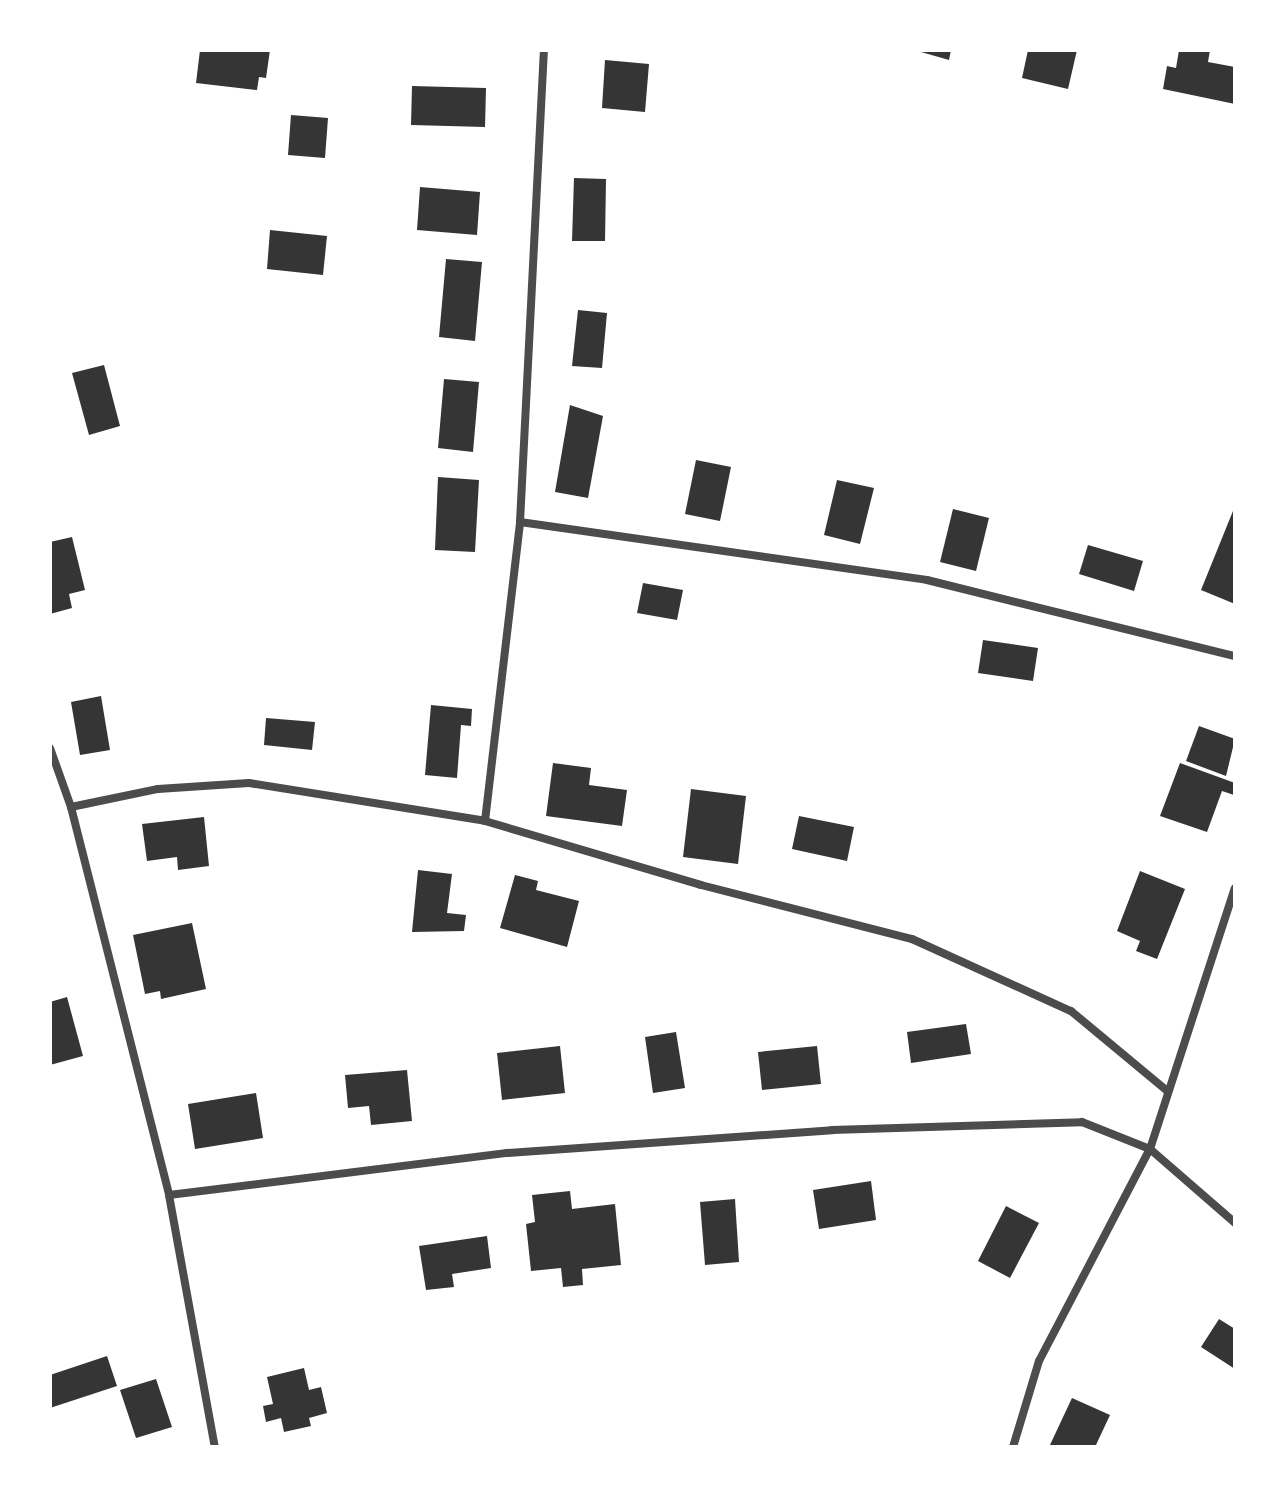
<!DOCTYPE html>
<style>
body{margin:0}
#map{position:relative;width:1285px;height:1497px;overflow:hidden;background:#fff;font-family:"DM Sans",sans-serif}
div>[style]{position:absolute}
.building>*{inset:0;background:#353535}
.minor>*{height:8px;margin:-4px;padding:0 4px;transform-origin:4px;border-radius:4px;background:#4c4c4c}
span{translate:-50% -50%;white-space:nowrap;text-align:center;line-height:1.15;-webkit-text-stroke:8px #fff;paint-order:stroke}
.frame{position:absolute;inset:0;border:52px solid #fff;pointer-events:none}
</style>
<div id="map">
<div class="building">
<div style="clip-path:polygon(200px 50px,270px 50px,266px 78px,259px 77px,257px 90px,196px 83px)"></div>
<div style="clip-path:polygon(914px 50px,951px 50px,949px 60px)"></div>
<div style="clip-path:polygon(1028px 50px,1077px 50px,1068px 89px,1022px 78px)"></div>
<div style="clip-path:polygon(1179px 50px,1210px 50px,1208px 62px,1235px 67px,1235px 104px,1163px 89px,1167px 66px,1176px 68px)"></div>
<div style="clip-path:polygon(605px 60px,649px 64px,645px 112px,602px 108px)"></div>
<div style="clip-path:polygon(412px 86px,486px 88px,485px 127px,411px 125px)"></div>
<div style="clip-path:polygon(291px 115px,328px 118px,325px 158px,288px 155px)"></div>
<div style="clip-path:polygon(574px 178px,606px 179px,605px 241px,572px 241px)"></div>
<div style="clip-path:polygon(420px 187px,480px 192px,477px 235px,417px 230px)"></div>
<div style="clip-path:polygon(270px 230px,327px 236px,323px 275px,267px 269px)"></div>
<div style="clip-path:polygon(446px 259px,482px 262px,475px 341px,439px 337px)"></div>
<div style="clip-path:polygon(578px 310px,607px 313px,602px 368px,572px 366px)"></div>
<div style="clip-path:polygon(104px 365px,120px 426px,89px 435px,72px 373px)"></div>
<div style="clip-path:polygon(444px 379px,479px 382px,473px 452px,438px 448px)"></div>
<div style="clip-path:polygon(570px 405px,603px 416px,588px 498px,555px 492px)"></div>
<div style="clip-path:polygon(696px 460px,731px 467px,720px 521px,685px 514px)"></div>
<div style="clip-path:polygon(438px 477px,479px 480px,475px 552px,435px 550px)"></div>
<div style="clip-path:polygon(837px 480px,874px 488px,860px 544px,824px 535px)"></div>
<div style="clip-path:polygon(1235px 506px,1235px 604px,1201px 590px)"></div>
<div style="clip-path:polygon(953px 509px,989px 518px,976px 571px,940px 562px)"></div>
<div style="clip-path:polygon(72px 537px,85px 590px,69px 594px,72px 608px,50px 614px,50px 542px)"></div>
<div style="clip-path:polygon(1088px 545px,1143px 561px,1134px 591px,1079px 574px)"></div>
<div style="clip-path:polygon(643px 583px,683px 590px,677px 620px,637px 613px)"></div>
<div style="clip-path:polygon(983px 640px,1038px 648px,1033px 681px,978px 673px)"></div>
<div style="clip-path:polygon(101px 696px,110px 750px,80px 755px,71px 702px)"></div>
<div style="clip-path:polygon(431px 705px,472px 709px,471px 726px,461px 725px,457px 778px,425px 775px)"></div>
<div style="clip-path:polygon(266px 718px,315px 722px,312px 750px,264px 745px)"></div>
<div style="clip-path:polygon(1199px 726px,1235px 739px,1226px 776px,1186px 761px)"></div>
<div style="clip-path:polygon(553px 763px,591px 768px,589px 785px,627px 790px,622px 826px,546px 816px)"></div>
<div style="clip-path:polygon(1180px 763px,1235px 783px,1234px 795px,1222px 791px,1207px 832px,1160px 816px)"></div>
<div style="clip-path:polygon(691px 789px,746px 796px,738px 864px,683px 857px)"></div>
<div style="clip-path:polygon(799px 816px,854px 827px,847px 861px,792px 849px)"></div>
<div style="clip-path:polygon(204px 817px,209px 866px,178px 870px,177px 857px,147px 861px,142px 824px)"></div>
<div style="clip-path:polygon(418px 870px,452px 874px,447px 913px,466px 915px,464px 931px,412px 932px)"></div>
<div style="clip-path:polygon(1140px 871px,1185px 889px,1157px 959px,1136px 951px,1140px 941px,1117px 931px)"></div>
<div style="clip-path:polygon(515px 875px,538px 881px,536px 890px,579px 901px,567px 947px,500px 928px)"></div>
<div style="clip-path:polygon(192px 923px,206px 989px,161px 999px,160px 991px,145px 994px,133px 935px)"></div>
<div style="clip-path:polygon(67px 997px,83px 1056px,50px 1065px,50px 1002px)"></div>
<div style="clip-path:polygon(966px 1024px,971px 1054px,911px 1063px,907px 1032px)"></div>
<div style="clip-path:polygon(676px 1032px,685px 1088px,653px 1093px,645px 1037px)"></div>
<div style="clip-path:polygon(560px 1046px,565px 1093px,502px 1100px,497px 1053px)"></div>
<div style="clip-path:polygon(817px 1046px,821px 1084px,762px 1090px,758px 1052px)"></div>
<div style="clip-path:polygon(407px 1070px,412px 1121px,371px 1125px,369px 1106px,348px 1108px,345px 1075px)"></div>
<div style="clip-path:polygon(256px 1093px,263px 1138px,195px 1149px,188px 1104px)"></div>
<div style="clip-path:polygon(871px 1181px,876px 1220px,819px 1229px,813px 1190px)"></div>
<div style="clip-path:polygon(570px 1191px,572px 1209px,615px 1204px,621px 1265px,582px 1269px,583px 1285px,563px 1287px,561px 1268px,531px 1271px,526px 1224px,535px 1222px,532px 1195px)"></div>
<div style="clip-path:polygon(735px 1199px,739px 1262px,705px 1265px,700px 1202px)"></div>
<div style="clip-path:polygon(1006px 1206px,1039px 1223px,1010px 1278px,978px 1261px)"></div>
<div style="clip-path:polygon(487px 1236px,491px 1268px,452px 1274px,454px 1287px,426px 1290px,419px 1246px)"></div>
<div style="clip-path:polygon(1219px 1319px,1235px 1329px,1235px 1369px,1201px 1347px)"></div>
<div style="clip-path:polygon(107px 1356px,117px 1386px,50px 1408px,50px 1375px)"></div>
<div style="clip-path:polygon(304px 1368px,309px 1390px,321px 1387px,327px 1413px,309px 1418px,311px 1426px,284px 1432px,281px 1418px,266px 1422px,263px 1406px,273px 1404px,267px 1377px)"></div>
<div style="clip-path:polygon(156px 1379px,172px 1427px,136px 1438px,120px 1390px)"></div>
<div style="clip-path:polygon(1072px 1398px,1110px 1415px,1095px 1447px,1049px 1447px)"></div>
</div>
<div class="minor">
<div style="left:520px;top:522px;width:411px;rotate:8.1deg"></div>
<div style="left:927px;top:580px;width:317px;rotate:13.9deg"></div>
<div style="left:50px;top:748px;width:63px;rotate:70.4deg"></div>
<div style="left:71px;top:807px;width:400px;rotate:75.8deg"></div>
<div style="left:169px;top:1195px;width:256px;rotate:79.7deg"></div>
<div style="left:71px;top:807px;width:89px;rotate:-11.7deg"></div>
<div style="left:158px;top:789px;width:91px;rotate:-3.8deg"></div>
<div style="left:249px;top:783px;width:239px;rotate:9.1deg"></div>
<div style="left:485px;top:821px;width:225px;rotate:16.5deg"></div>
<div style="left:701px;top:885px;width:218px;rotate:14.4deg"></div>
<div style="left:912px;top:939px;width:175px;rotate:24.4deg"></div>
<div style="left:1071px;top:1011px;width:124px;rotate:39.7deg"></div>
<div style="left:485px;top:821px;width:301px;rotate:-83.3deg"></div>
<div style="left:520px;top:522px;width:473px;rotate:-87.1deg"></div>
<div style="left:169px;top:1195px;width:341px;rotate:-7.1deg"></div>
<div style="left:507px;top:1153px;width:326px;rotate:-4deg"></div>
<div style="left:832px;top:1130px;width:250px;rotate:-1.8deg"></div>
<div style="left:1082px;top:1122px;width:73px;rotate:21.7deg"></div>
<div style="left:1150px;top:1149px;width:113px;rotate:41deg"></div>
<div style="left:1013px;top:1447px;width:90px;rotate:-73.2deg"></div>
<div style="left:1039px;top:1361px;width:239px;rotate:-62.4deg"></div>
<div style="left:1150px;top:1149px;width:274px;rotate:-72deg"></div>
</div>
<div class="frame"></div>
</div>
